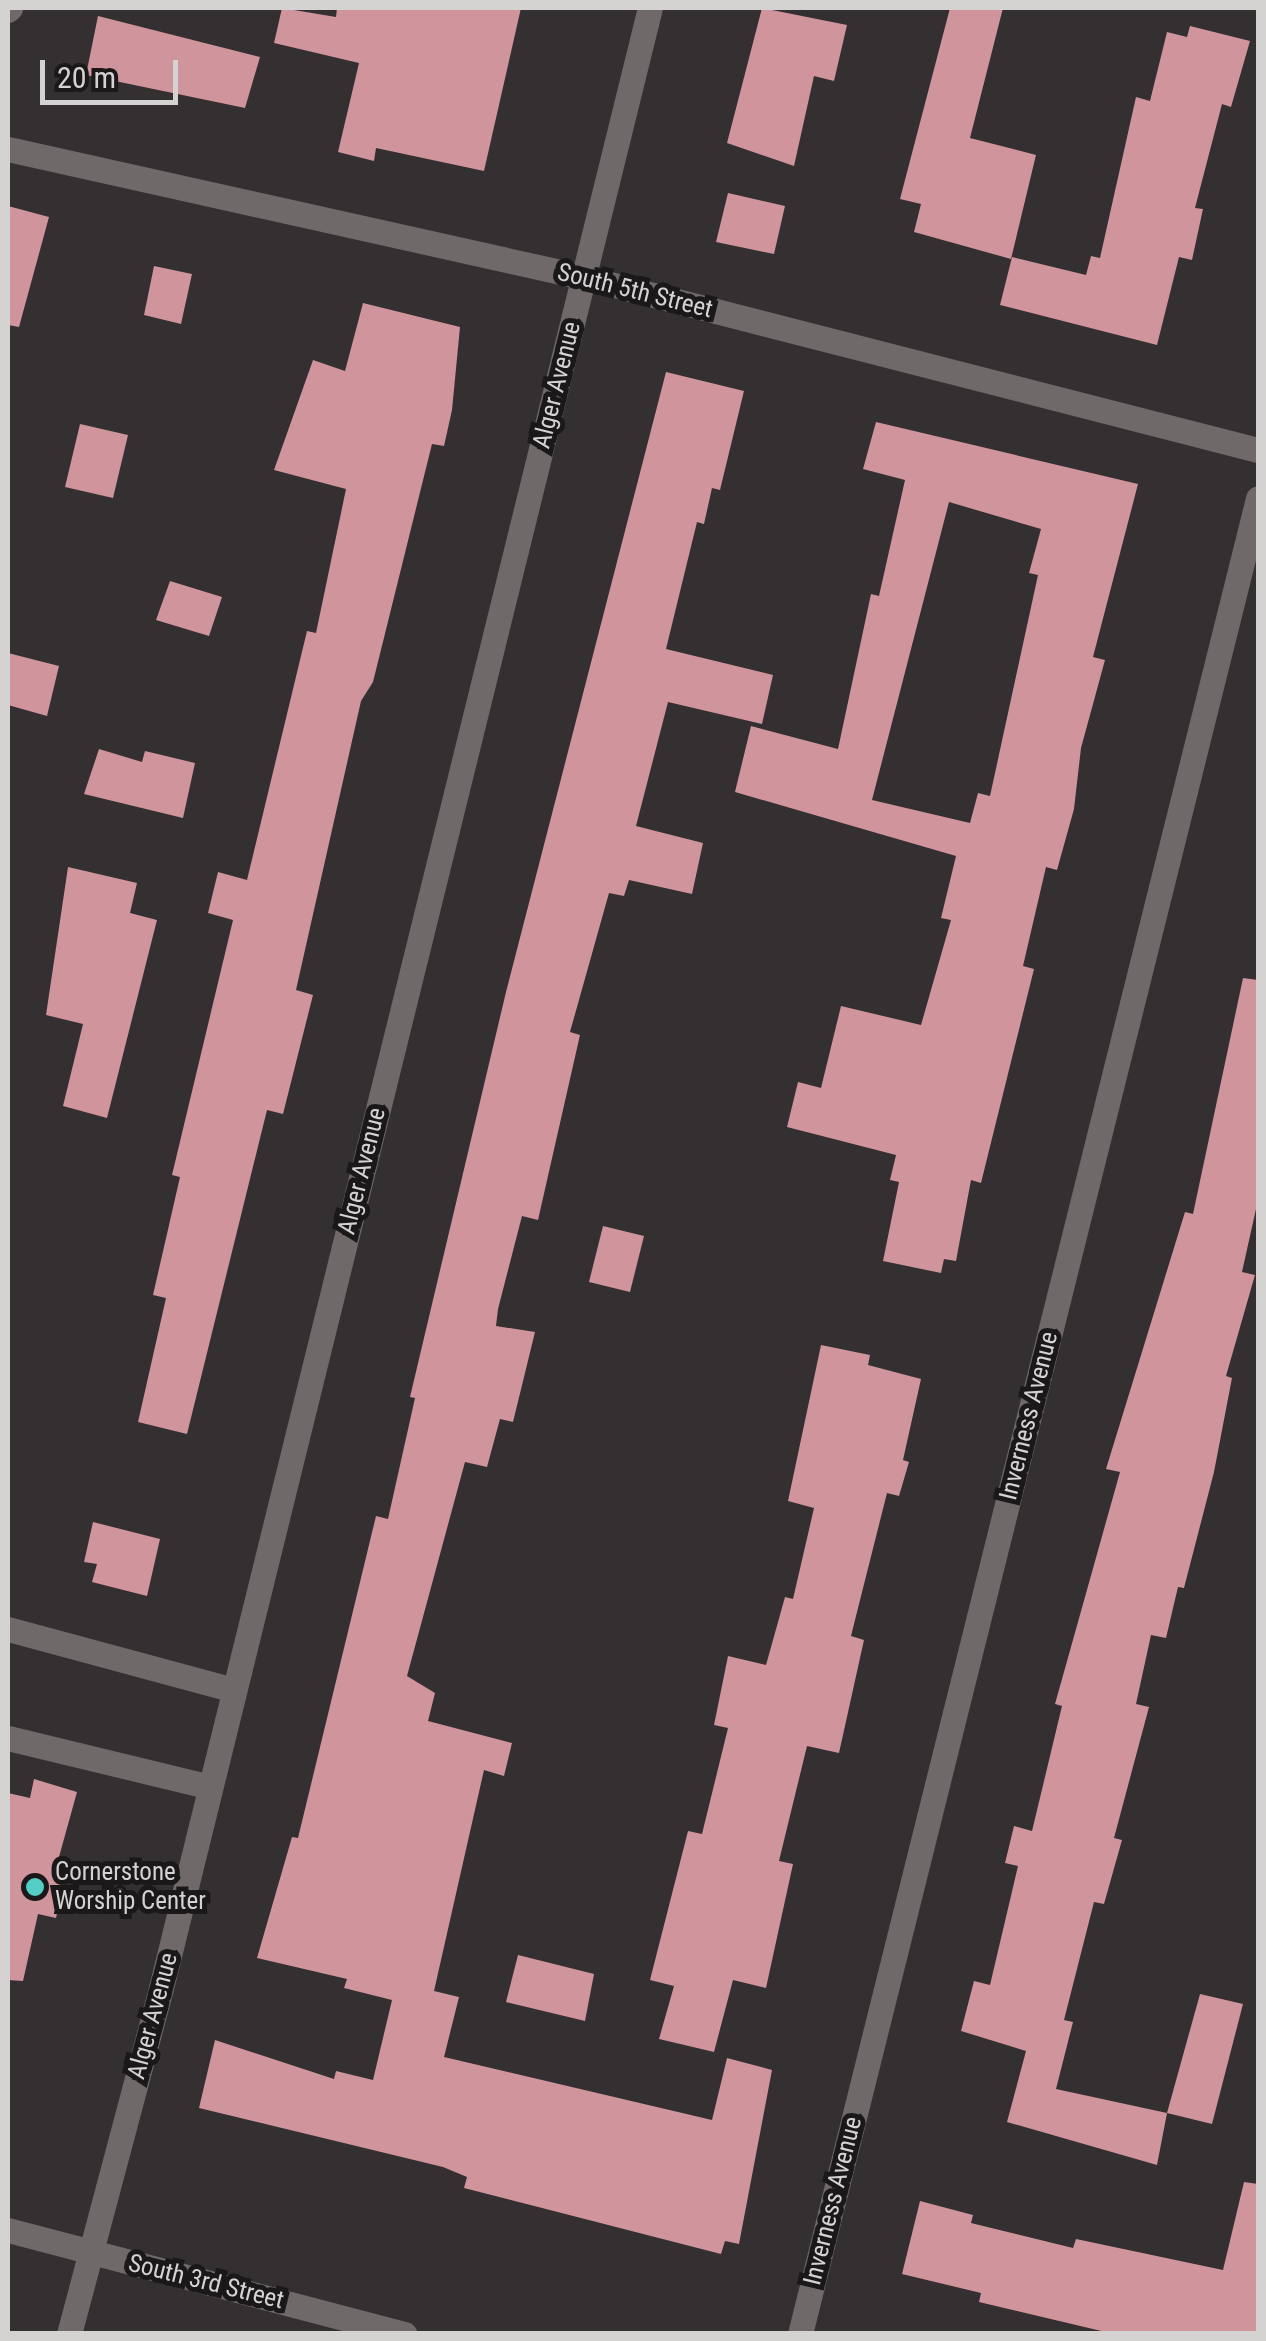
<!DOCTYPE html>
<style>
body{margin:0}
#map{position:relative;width:1266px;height:2341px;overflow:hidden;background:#342f30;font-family:"Roboto Condensed",sans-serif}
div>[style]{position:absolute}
.building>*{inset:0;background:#d0949c}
.minor>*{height:25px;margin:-12.5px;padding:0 12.5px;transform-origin:12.5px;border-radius:12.5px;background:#6f6969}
.dots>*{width:28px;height:28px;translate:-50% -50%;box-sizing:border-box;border:5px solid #1a1818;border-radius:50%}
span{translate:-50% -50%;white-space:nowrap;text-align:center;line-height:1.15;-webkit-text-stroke:10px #1a1818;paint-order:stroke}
.street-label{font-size:25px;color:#d5d2d2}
.poi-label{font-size:25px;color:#d5d2d2}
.left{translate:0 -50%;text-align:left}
.frame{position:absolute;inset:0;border:10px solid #d5d2d2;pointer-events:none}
.scale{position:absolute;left:40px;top:60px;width:138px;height:45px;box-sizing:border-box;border:5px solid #d5d2d2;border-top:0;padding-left:12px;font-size:30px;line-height:35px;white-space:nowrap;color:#d5d2d2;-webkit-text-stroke:8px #1a1818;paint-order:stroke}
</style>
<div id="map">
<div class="building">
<div style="clip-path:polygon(282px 8px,336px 17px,337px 8px,521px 8px,484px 171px,376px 148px,374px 161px,338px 152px,359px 63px,274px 43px)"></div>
<div style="clip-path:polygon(762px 8px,847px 25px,834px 81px,814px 76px,794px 166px,727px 143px)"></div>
<div style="clip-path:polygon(950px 8px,1003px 8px,970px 138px,1036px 155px,1011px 259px,914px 232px,921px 204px,900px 199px)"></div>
<div style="clip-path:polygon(98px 16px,260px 57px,245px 108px,86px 75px)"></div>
<div style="clip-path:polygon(1190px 26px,1250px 41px,1231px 107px,1222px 104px,1195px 208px,1203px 209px,1192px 260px,1179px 257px,1157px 345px,1000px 305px,1012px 257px,1086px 275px,1091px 256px,1100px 258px,1136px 97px,1150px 101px,1167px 32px,1187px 37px)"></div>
<div style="clip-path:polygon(728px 193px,785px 206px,774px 254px,716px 242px)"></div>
<div style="clip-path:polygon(8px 206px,49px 217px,19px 327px,8px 325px)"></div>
<div style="clip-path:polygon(154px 266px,192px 274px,181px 324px,144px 315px)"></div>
<div style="clip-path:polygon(363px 303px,460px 327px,452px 410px,444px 446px,432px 444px,373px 682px,361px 701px,296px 990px,313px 995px,283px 1114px,267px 1110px,187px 1434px,138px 1422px,166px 1298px,153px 1295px,180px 1177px,172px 1175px,233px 920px,208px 913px,218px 872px,247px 880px,307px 631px,316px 633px,346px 489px,274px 470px,313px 360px,345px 371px)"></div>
<div style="clip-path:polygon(666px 372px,744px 391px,720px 490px,712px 488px,704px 524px,697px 522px,666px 649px,773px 675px,762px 724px,668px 702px,636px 826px,703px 843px,692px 894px,629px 880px,624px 896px,609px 893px,570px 1032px,580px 1035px,538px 1220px,522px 1216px,498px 1309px,496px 1326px,535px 1332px,513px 1422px,500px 1419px,487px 1467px,465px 1462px,407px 1676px,435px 1693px,428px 1721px,512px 1743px,504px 1776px,484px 1770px,434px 1991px,459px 1997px,444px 2057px,712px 2120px,727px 2058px,772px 2070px,739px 2244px,725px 2241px,721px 2254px,464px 2188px,467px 2177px,443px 2167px,199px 2108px,215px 2040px,334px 2079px,336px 2071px,373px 2080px,392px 2000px,344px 1988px,347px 1979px,257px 1958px,292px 1837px,298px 1838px,376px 1516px,388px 1519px,415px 1398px,410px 1397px,506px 992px)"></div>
<div style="clip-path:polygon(evenodd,876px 422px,1138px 484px,1093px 657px,1105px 660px,1081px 748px,1074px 809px,1057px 870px,1046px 867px,1023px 966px,1034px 969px,981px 1183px,971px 1180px,956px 1261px,944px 1259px,941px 1273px,883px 1261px,899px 1182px,890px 1180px,896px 1155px,787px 1127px,798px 1082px,821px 1088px,841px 1006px,921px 1025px,951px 920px,941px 918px,956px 856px,735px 792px,751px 726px,838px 749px,871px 594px,879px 596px,905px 480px,863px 469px,876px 422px,949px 502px,1041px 529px,1029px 573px,1038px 575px,990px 796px,978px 793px,970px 823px,872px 800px,949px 502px)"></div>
<div style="clip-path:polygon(80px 424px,128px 435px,113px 498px,65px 487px)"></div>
<div style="clip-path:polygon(170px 581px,222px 597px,209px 636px,156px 620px)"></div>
<div style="clip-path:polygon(8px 653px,59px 666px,47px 716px,8px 705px)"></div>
<div style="clip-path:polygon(99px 749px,142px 762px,145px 751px,195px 763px,183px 818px,84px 794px)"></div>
<div style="clip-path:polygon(68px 867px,137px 883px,130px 913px,157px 920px,107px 1118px,63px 1106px,83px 1024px,46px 1015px)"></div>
<div style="clip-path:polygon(1243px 978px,1258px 980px,1258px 1200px,1242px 1272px,1255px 1275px,1226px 1376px,1232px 1378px,1214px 1472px,1184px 1588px,1178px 1587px,1166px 1638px,1151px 1635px,1136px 1704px,1149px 1707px,1114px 1838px,1122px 1840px,1104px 1904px,1094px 1902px,1064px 2020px,1073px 2022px,1056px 2089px,1167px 2113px,1157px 2165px,1007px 2122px,1026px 2051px,961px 2031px,974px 1981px,990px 1985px,1018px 1866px,1005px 1863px,1014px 1826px,1032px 1831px,1062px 1706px,1055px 1704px,1120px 1472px,1106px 1469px,1185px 1212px,1193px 1214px)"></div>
<div style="clip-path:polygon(603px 1226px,644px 1236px,630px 1292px,589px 1282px)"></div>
<div style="clip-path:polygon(821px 1345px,870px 1355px,868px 1365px,921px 1379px,903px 1460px,909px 1462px,899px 1496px,887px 1493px,856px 1616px,851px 1636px,864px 1640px,839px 1753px,807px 1746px,779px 1861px,793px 1864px,766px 1988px,733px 1980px,714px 2052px,659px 2039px,674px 1986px,650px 1980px,688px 1831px,702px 1834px,728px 1728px,714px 1725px,728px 1656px,766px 1665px,785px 1597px,793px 1599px,814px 1508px,788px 1501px)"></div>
<div style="clip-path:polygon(93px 1522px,160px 1539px,147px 1596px,92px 1582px,97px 1564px,84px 1562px)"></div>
<div style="clip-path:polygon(34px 1779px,77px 1792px,59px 1857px,69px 1859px,56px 1918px,38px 1914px,23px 1981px,8px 1980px,8px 1793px,30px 1798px)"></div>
<div style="clip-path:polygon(518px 1955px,594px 1974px,585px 2021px,506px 2002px)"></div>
<div style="clip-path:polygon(1200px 1994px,1243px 2004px,1212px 2124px,1167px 2113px)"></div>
<div style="clip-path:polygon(1244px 2182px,1258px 2184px,1258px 2334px,1114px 2334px,979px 2302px,981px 2293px,902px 2274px,920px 2201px,973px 2215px,971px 2223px,1073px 2248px,1076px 2239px,1223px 2270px)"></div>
</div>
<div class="minor">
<div style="left:8px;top:10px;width:3px;rotate:-45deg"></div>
<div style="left:8px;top:149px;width:589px;rotate:12.55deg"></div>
<div style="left:583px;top:277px;width:697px;rotate:14.38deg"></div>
<div style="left:8px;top:1629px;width:234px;rotate:15.1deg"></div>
<div style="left:8px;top:1738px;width:208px;rotate:13.6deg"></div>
<div style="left:8px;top:2230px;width:410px;rotate:14.7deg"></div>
<div style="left:69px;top:2334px;width:358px;rotate:-75.1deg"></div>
<div style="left:161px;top:1988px;width:2039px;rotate:-76.13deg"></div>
<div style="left:800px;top:2334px;width:1892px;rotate:-75.99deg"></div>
</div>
<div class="dots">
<div style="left:35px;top:1887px;background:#54cdc6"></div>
</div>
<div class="street-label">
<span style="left:635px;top:291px;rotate:14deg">South 5th Street</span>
<span style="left:557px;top:385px;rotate:-76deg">Alger Avenue</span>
<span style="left:362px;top:1171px;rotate:-76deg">Alger Avenue</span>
<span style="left:1029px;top:1416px;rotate:-76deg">Inverness Avenue</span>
<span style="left:153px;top:2016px;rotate:-75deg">Alger Avenue</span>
<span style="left:833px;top:2201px;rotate:-76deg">Inverness Avenue</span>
<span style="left:206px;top:2282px;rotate:14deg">South 3rd Street</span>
</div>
<div class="poi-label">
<span class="left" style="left:55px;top:1887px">Cornerstone<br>Worship Center</span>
</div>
<div class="frame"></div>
<div class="scale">20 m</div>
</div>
